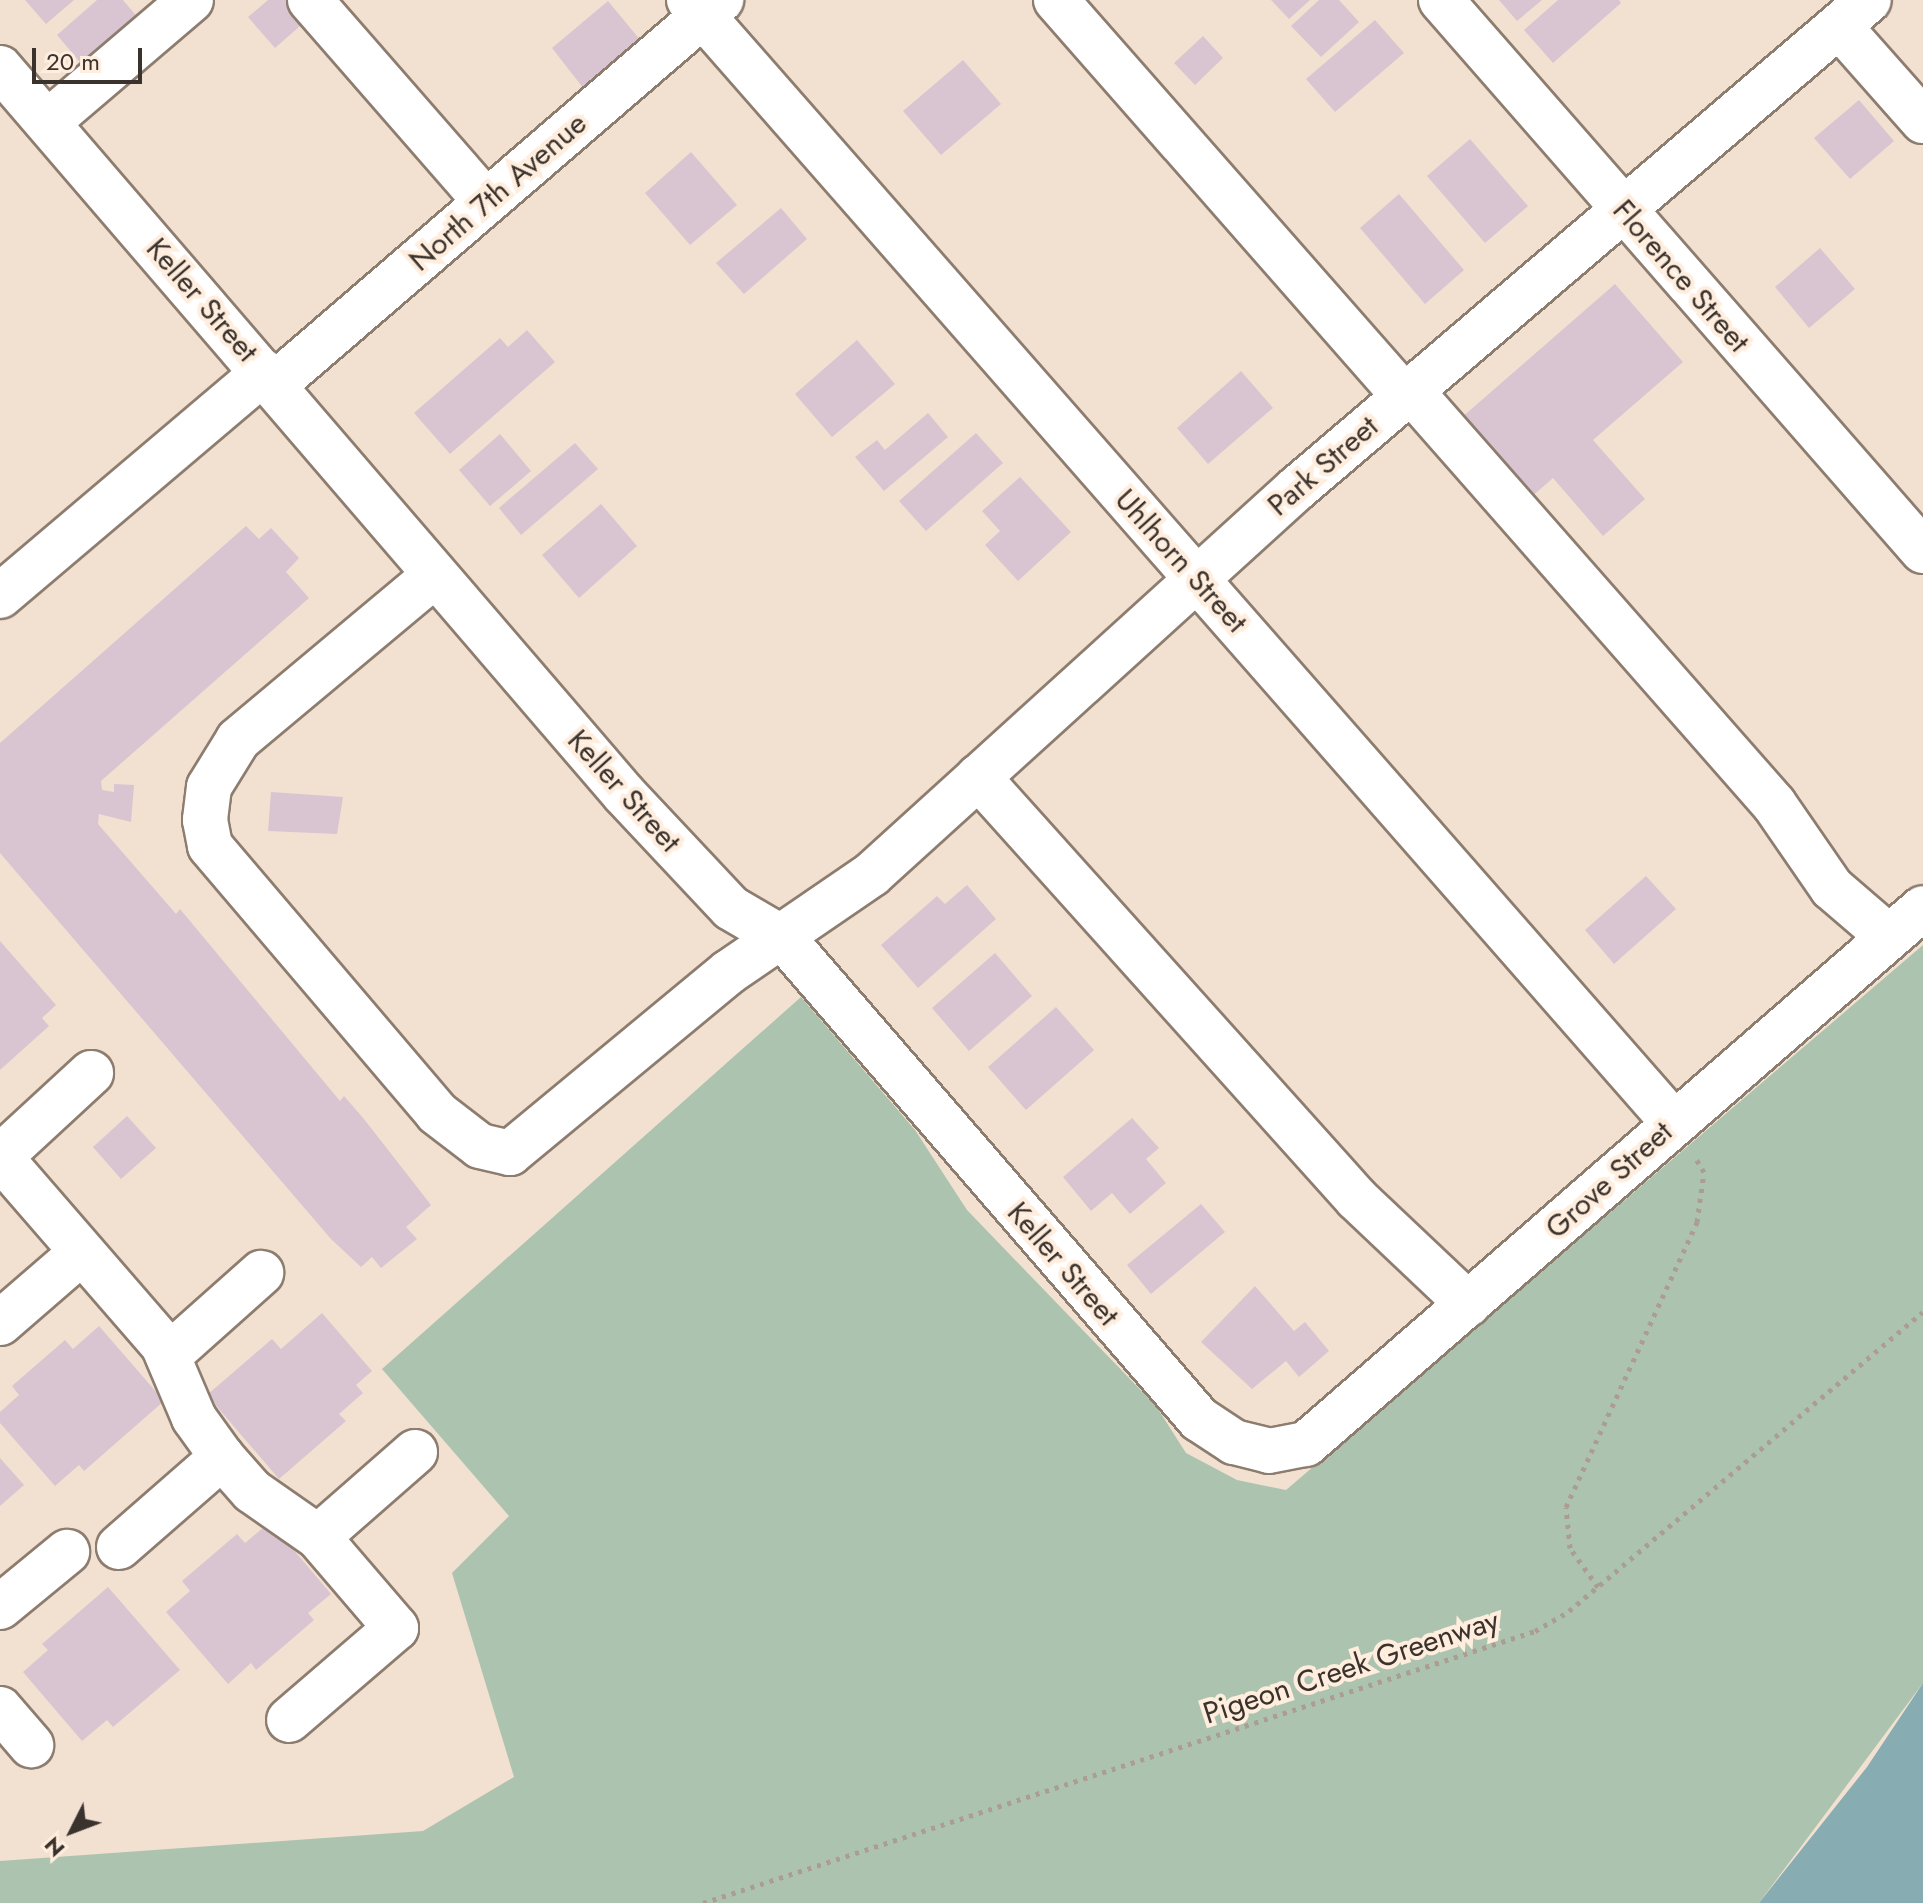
<!DOCTYPE html>
<style>
body{margin:0}
#map{position:relative;width:1923px;height:1903px;overflow:hidden;background:#f2e0d1;font-family:Jost,sans-serif}
div>[style]{position:absolute}
.green>*{inset:0;background:#acc4af}
.water>*{inset:0;background:#87adb2}
.building>*{inset:0;background:#d9c5d2}
.path>*{height:5px;margin-top:-2.5px;transform-origin:0;background:repeating-linear-gradient(90deg,#ab9d92 0 4px,transparent 0 10px)}
.roads{filter:drop-shadow(2px 0 #8d7d6f) drop-shadow(-2px 0 #8d7d6f) drop-shadow(0 2px #8d7d6f) drop-shadow(0 -2px #8d7d6f)}
.minor>*{height:44px;margin:-22px;padding:0 22px;transform-origin:22px;border-radius:22px;background:#fff}
span{translate:-50% -50%;white-space:nowrap;text-align:center;line-height:1.15;-webkit-text-stroke:8px #ffedde;paint-order:stroke}
.street-label{font-size:30px;color:#3a332d}
.north{position:absolute;left:32px;top:1791px;width:80px;height:80px;-webkit-text-stroke:6px #ffedde;paint-order:stroke;rotate:228deg;font-size:22px;font-weight:700;line-height:32px;text-align:center;color:#3a332d}
.north::after{content:'';display:block;margin:auto;width:28px;height:36px;background:#3a332d;clip-path:polygon(50% 0,100% 100%,50% 72%,0 100%)}
.scale{position:absolute;left:32px;top:48px;width:110px;height:36px;box-sizing:border-box;border:4px solid #3a332d;border-top:0;padding-left:10px;font-size:24px;line-height:28px;white-space:nowrap;color:#3a332d;-webkit-text-stroke:6px #ffedde;paint-order:stroke}
</style>
<div id="map">
<div class="green">
<div style="clip-path:polygon(1923px 945px,1923px 1683px,1759px 1903px,0 1903px,0 1861px,423px 1831px,514px 1777px,452px 1573px,509px 1516px,382px 1369px,801px 997px,915px 1130px,967px 1210px,1156px 1406px,1186px 1453px,1237px 1480px,1286px 1490px)"></div>
</div>
<div class="water">
<div style="clip-path:polygon(1923px 1683px,1923px 1903px,1759px 1903px,1867px 1767px)"></div>
</div>
<div class="building">
<div style="clip-path:polygon(25px 0,74px 0,46px 24px)"></div>
<div style="clip-path:polygon(97px 0,123px 0,139px 19px,84px 67px,57px 35px)"></div>
<div style="clip-path:polygon(268px 0,292px 0,308px 19px,275px 48px,248px 17px)"></div>
<div style="clip-path:polygon(1271px 0,1310px 0,1289px 19px)"></div>
<div style="clip-path:polygon(1319px 0,1339px 0,1359px 22px,1321px 57px,1291px 26px)"></div>
<div style="clip-path:polygon(1499px 0,1542px 0,1517px 21px)"></div>
<div style="clip-path:polygon(1558px 0,1619px 0,1621px 3px,1553px 63px,1524px 30px)"></div>
<div style="clip-path:polygon(608px 1px,641px 41px,584px 89px,552px 48px)"></div>
<div style="clip-path:polygon(1375px 20px,1404px 53px,1335px 112px,1306px 79px)"></div>
<div style="clip-path:polygon(1203px 36px,1223px 58px,1195px 85px,1174px 63px)"></div>
<div style="clip-path:polygon(963px 60px,1001px 104px,941px 155px,903px 111px)"></div>
<div style="clip-path:polygon(1859px 100px,1894px 141px,1850px 179px,1814px 138px)"></div>
<div style="clip-path:polygon(1470px 139px,1528px 206px,1485px 243px,1427px 176px)"></div>
<div style="clip-path:polygon(691px 152px,737px 205px,690px 245px,645px 193px)"></div>
<div style="clip-path:polygon(1399px 194px,1464px 270px,1425px 304px,1360px 228px)"></div>
<div style="clip-path:polygon(781px 208px,807px 239px,744px 294px,716px 263px)"></div>
<div style="clip-path:polygon(1820px 248px,1855px 289px,1809px 328px,1775px 287px)"></div>
<div style="clip-path:polygon(1615px 284px,1683px 362px,1593px 440px,1645px 499px,1603px 536px,1553px 478px,1522px 505px,1453px 425px)"></div>
<div style="clip-path:polygon(527px 330px,555px 362px,450px 454px,414px 413px,500px 338px,508px 347px)"></div>
<div style="clip-path:polygon(857px 340px,895px 384px,832px 437px,795px 394px)"></div>
<div style="clip-path:polygon(1241px 371px,1273px 408px,1208px 464px,1177px 428px)"></div>
<div style="clip-path:polygon(928px 413px,948px 437px,884px 491px,855px 457px,877px 440px,885px 450px)"></div>
<div style="clip-path:polygon(976px 433px,1003px 463px,926px 531px,899px 501px)"></div>
<div style="clip-path:polygon(500px 434px,531px 471px,490px 506px,459px 470px)"></div>
<div style="clip-path:polygon(575px 443px,598px 469px,521px 535px,499px 508px)"></div>
<div style="clip-path:polygon(1020px 477px,1071px 532px,1018px 581px,985px 545px,1000px 531px,982px 511px)"></div>
<div style="clip-path:polygon(601px 504px,637px 546px,579px 598px,542px 555px)"></div>
<div style="clip-path:polygon(246px 526px,259px 539px,271px 528px,299px 558px,286px 572px,309px 598px,101px 781px,102px 790px,114px 792px,114px 784px,134px 785px,131px 822px,99px 814px,98px 824px,176px 914px,180px 909px,340px 1101px,344px 1096px,364px 1119px,431px 1205px,406px 1227px,417px 1239px,381px 1268px,372px 1257px,361px 1267px,331px 1239px,0 853px,0 743px)"></div>
<div style="clip-path:polygon(271px 792px,343px 797px,337px 834px,268px 831px)"></div>
<div style="clip-path:polygon(1646px 876px,1676px 909px,1614px 964px,1585px 930px)"></div>
<div style="clip-path:polygon(967px 885px,996px 919px,918px 988px,881px 945px,937px 896px,945px 904px)"></div>
<div style="clip-path:polygon(0 941px,56px 1005px,42px 1018px,49px 1026px,0 1070px)"></div>
<div style="clip-path:polygon(995px 953px,1032px 996px,969px 1051px,932px 1008px)"></div>
<div style="clip-path:polygon(1056px 1007px,1094px 1050px,1026px 1110px,988px 1067px)"></div>
<div style="clip-path:polygon(127px 1116px,156px 1148px,121px 1179px,93px 1147px)"></div>
<div style="clip-path:polygon(1132px 1118px,1159px 1148px,1146px 1159px,1166px 1183px,1130px 1214px,1112px 1193px,1091px 1211px,1063px 1177px)"></div>
<div style="clip-path:polygon(1201px 1204px,1225px 1232px,1151px 1294px,1127px 1265px)"></div>
<div style="clip-path:polygon(1255px 1286px,1294px 1331px,1305px 1322px,1329px 1351px,1299px 1377px,1286px 1361px,1252px 1389px,1201px 1342px)"></div>
<div style="clip-path:polygon(322px 1313px,372px 1371px,356px 1385px,363px 1393px,339px 1414px,346px 1421px,279px 1479px,207px 1395px,272px 1339px,281px 1349px)"></div>
<div style="clip-path:polygon(99px 1326px,164px 1401px,84px 1471px,79px 1465px,55px 1486px,0 1423px,0 1412px,19px 1395px,12px 1386px,65px 1340px,73px 1349px)"></div>
<div style="clip-path:polygon(0 1458px,24px 1485px,0 1506px)"></div>
<div style="clip-path:polygon(270px 1522px,331px 1594px,308px 1613px,314px 1620px,256px 1670px,251px 1663px,228px 1684px,166px 1612px,190px 1591px,182px 1581px,237px 1534px,245px 1543px)"></div>
<div style="clip-path:polygon(108px 1587px,180px 1670px,113px 1727px,107px 1720px,82px 1741px,23px 1672px,48px 1650px,42px 1644px)"></div>
</div>
<div class="path">
<div style="left:1598px;top:1587px;width:48px;rotate:-125.7deg"></div>
<div style="left:1570px;top:1548px;width:41px;rotate:-95.6deg"></div>
<div style="left:1566px;top:1507px;width:314px;rotate:-65.3deg"></div>
<div style="left:1697px;top:1222px;width:50px;rotate:-82deg"></div>
<div style="left:1704px;top:1172px;width:17px;rotate:-121deg"></div>
<div style="left:703px;top:1903px;width:875px;rotate:-18.1deg"></div>
<div style="left:1535px;top:1631px;width:39px;rotate:-30deg"></div>
<div style="left:1569px;top:1611px;width:463px;rotate:-40.2deg"></div>
</div>
<div class="roads">
<div class="minor">
<div style="left:310px;top:0;width:268px;rotate:48.9deg"></div>
<div style="left:689px;top:0;width:1492px;rotate:48.75deg"></div>
<div style="left:1056px;top:0;width:527px;rotate:48.69deg"></div>
<div style="left:1441px;top:0;width:732px;rotate:48.82deg"></div>
<div style="left:1839px;top:26px;width:127px;rotate:48.5deg"></div>
<div style="left:0;top:68px;width:957px;rotate:49.32deg"></div>
<div style="left:624px;top:794px;width:156px;rotate:46.8deg"></div>
<div style="left:731px;top:908px;width:61px;rotate:30.3deg"></div>
<div style="left:784px;top:939px;width:635px;rotate:49.15deg"></div>
<div style="left:1199px;top:1419px;width:42px;rotate:33.3deg"></div>
<div style="left:1234px;top:1442px;width:36px;rotate:14deg"></div>
<div style="left:1269px;top:1451px;width:38px;rotate:-11deg"></div>
<div style="left:1306px;top:1444px;width:817px;rotate:-40.98deg"></div>
<div style="left:48px;top:122px;width:188px;rotate:-40.5deg"></div>
<div style="left:275px;top:384px;width:589px;rotate:-40.73deg"></div>
<div style="left:1411px;top:391px;width:550px;rotate:48.69deg"></div>
<div style="left:1774px;top:804px;width:102px;rotate:55.4deg"></div>
<div style="left:1832px;top:888px;width:75px;rotate:40.7deg"></div>
<div style="left:435px;top:575px;width:257px;rotate:140.1deg"></div>
<div style="left:238px;top:740px;width:55px;rotate:121.7deg"></div>
<div style="left:209px;top:787px;width:33px;rotate:97deg"></div>
<div style="left:205px;top:820px;width:26px;rotate:79deg"></div>
<div style="left:210px;top:846px;width:350px;rotate:49.6deg"></div>
<div style="left:437px;top:1113px;width:54px;rotate:37.5deg"></div>
<div style="left:480px;top:1146px;width:31px;rotate:13deg"></div>
<div style="left:510px;top:1153px;width:284px;rotate:-39.6deg"></div>
<div style="left:729px;top:972px;width:173px;rotate:-34.4deg"></div>
<div style="left:872px;top:874px;width:573px;rotate:-42.24deg"></div>
<div style="left:1296px;top:489px;width:753px;rotate:-40.48deg"></div>
<div style="left:0;top:596px;width:346px;rotate:-40.3deg"></div>
<div style="left:978px;top:777px;width:567px;rotate:48.07deg"></div>
<div style="left:1357px;top:1199px;width:153px;rotate:43.4deg"></div>
<div style="left:0;top:1157px;width:249px;rotate:49.1deg"></div>
<div style="left:163px;top:1345px;width:79px;rotate:67deg"></div>
<div style="left:194px;top:1418px;width:48px;rotate:54.3deg"></div>
<div style="left:222px;top:1457px;width:45px;rotate:48.6deg"></div>
<div style="left:252px;top:1491px;width:80px;rotate:34.9deg"></div>
<div style="left:318px;top:1537px;width:120px;rotate:49.4deg"></div>
<div style="left:396px;top:1628px;width:141px;rotate:139.3deg"></div>
<div style="left:0;top:1157px;width:124px;rotate:-42.7deg"></div>
<div style="left:0;top:1323px;width:108px;rotate:-40.9deg"></div>
<div style="left:168px;top:1356px;width:125px;rotate:-41.7deg"></div>
<div style="left:318px;top:1537px;width:129px;rotate:-41.2deg"></div>
<div style="left:119px;top:1547px;width:137px;rotate:-41.1deg"></div>
<div style="left:0;top:1607px;width:87px;rotate:-39.4deg"></div>
<div style="left:0;top:1709px;width:48px;rotate:49.3deg"></div>
</div>
</div>
<div class="street-label">
<span style="left:498px;top:192px;rotate:-41deg">North 7th Avenue</span>
<span style="left:1681px;top:276px;rotate:49deg">Florence Street</span>
<span style="left:202px;top:300px;rotate:49deg">Keller Street</span>
<span style="left:1323px;top:466px;rotate:-41deg">Park Street</span>
<span style="left:1181px;top:561px;rotate:48deg">Uhlhorn Street</span>
<span style="left:624px;top:791px;rotate:48deg">Keller Street</span>
<span style="left:1609px;top:1180px;rotate:-42deg">Grove Street</span>
<span style="left:1063px;top:1264px;rotate:49deg">Keller Street</span>
<span style="left:1351px;top:1667px;rotate:-18deg">Pigeon Creek Greenway</span>
</div>
<div class="north">N</div>
<div class="scale">20 m</div>
</div>
